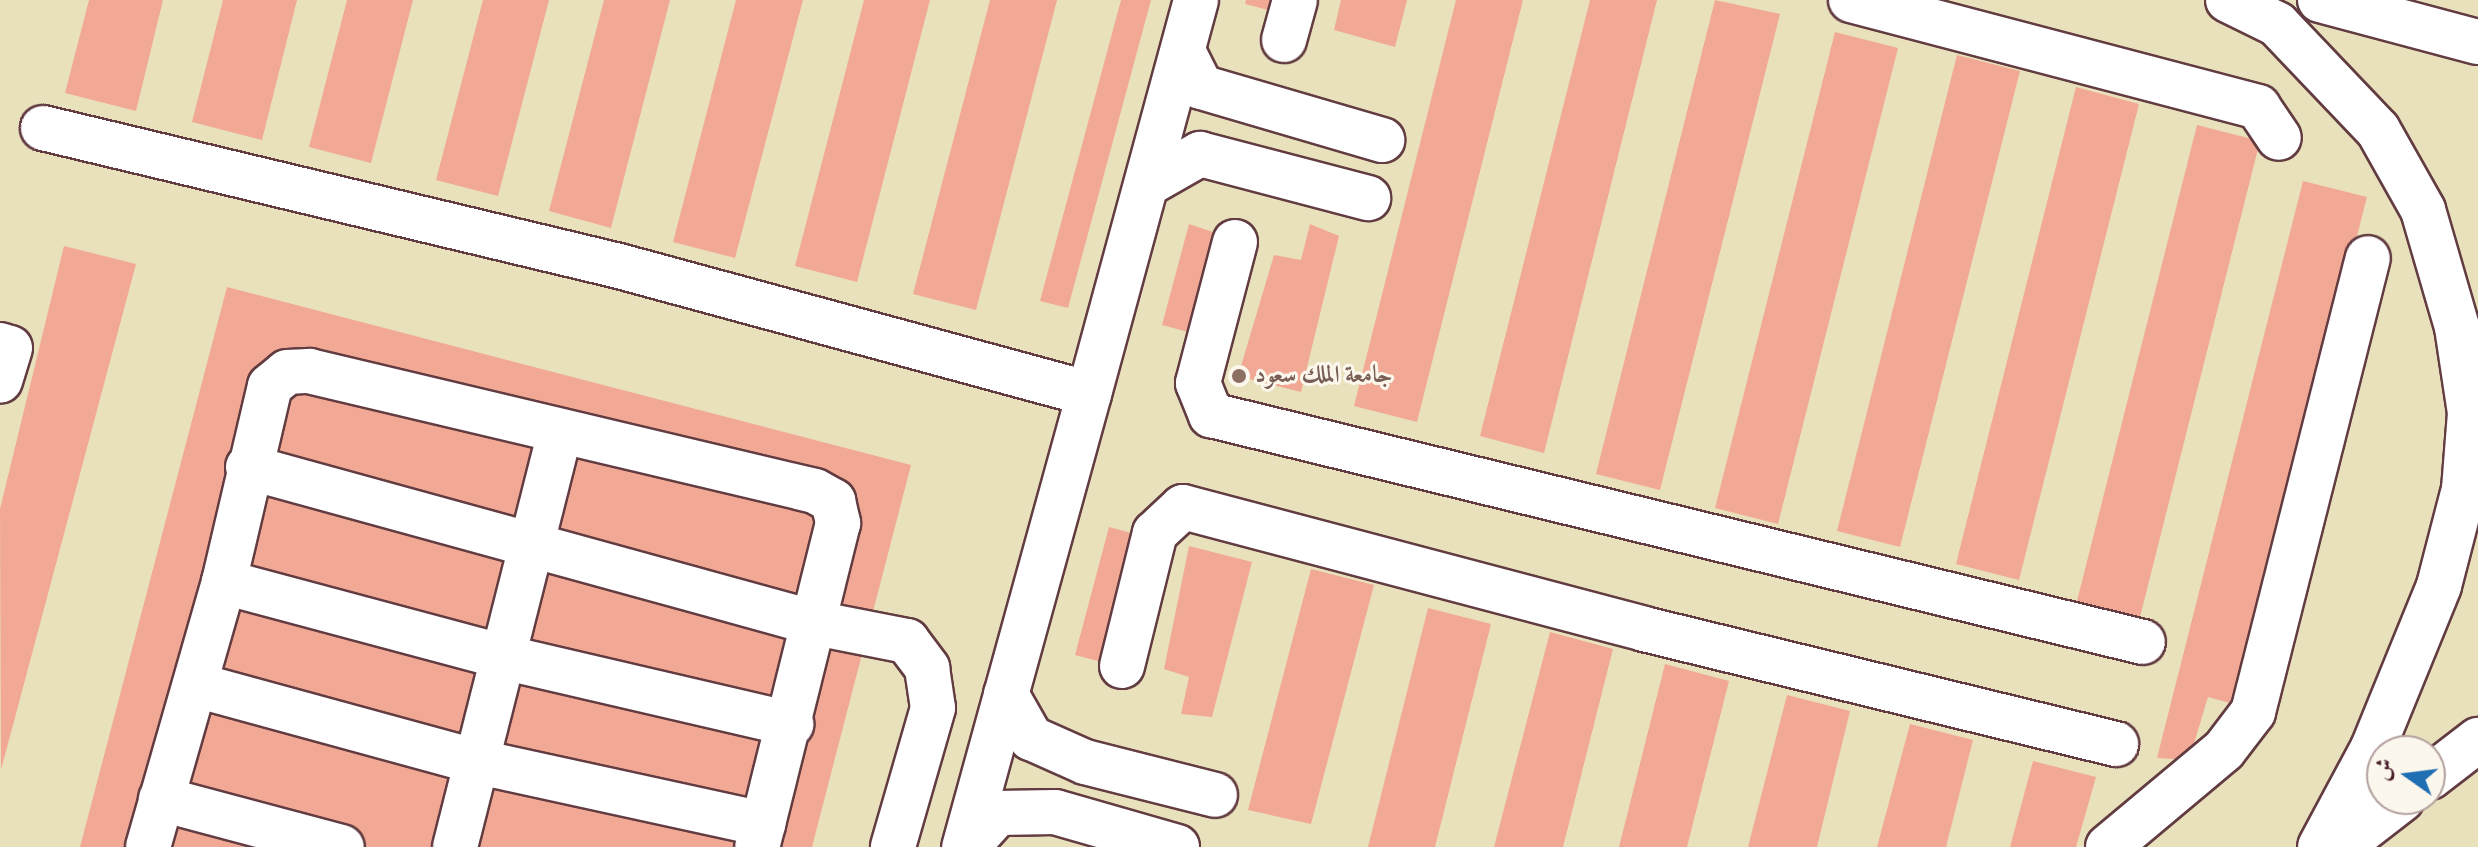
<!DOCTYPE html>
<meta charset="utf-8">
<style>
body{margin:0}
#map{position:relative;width:2478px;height:847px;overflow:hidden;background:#e9e1bc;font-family:"IM FELL English",Amiri,serif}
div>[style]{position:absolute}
.building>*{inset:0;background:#f1a995}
.roads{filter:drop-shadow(2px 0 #623c41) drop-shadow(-2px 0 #623c41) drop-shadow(0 2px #623c41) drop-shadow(0 -2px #623c41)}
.minor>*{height:44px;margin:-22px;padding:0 22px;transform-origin:22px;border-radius:22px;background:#fff}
.major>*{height:44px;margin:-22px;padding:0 22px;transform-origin:22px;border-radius:22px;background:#fff}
.dots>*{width:22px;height:22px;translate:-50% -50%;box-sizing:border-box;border:4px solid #fbf7ec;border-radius:50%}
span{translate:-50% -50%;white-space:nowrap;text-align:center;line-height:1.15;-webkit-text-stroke:6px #fbf7ec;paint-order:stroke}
.education-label{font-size:24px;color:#785e54;font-weight:700}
.left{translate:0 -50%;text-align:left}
.north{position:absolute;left:2366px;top:735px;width:80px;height:80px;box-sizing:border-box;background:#fbf7ec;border:2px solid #b4a19f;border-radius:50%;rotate:284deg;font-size:22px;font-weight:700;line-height:32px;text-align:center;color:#4a1f2b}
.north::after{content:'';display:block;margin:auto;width:28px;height:36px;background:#1f6fb2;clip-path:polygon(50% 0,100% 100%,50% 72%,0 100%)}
</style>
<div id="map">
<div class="building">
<div style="clip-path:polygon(89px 0,163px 0,136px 111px,65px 93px)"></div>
<div style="clip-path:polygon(223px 0,297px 0,262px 140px,192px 122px)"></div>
<div style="clip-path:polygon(347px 0,413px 0,371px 163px,309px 147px)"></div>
<div style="clip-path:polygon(483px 0,549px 0,498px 196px,436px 180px)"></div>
<div style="clip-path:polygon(604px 0,670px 0,611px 228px,549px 211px)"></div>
<div style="clip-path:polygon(736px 0,803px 0,735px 258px,673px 242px)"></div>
<div style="clip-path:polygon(864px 0,930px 0,857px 282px,795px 266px)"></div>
<div style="clip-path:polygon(990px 0,1057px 0,976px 310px,913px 294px)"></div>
<div style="clip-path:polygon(1121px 0,1151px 0,1068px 308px,1040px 301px)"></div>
<div style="clip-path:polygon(1246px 0,1279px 0,1276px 12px,1245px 4px)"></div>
<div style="clip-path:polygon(1341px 0,1407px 0,1395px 47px,1334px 30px)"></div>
<div style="clip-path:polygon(1456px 0,1523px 0,1417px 422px,1354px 406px)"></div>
<div style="clip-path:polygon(1590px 0,1657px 0,1544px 453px,1480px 436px)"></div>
<div style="clip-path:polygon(1715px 0,1780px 14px,1660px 490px,1596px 474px)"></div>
<div style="clip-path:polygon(1835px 32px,1898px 48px,1778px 524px,1715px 508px)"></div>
<div style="clip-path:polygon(1957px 55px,2020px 71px,1900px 547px,1837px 531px)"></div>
<div style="clip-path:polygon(2076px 87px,2139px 104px,2019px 580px,1956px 564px)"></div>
<div style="clip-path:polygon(2197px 125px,2260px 141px,2140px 617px,2077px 601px)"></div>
<div style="clip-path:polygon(2303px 181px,2367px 197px,2237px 705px,2208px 697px,2189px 760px,2157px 758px)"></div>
<div style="clip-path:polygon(1189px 224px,1222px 235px,1192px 333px,1162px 325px)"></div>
<div style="clip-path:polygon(1310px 224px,1339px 236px,1301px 392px,1238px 376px,1274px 255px,1301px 260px)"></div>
<div style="clip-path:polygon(64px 246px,136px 264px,1px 770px,0 509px)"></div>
<div style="clip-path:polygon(227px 287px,911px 465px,812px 847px,80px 847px)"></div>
<div style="clip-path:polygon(1109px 527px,1139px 535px,1106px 663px,1075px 655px)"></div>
<div style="clip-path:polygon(1189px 546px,1252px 562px,1212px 717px,1181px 714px,1189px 677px,1164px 669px)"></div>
<div style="clip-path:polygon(1311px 569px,1374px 585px,1311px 824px,1248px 810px)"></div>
<div style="clip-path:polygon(1428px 608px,1491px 624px,1435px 847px,1368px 847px)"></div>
<div style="clip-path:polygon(1550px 632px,1613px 649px,1563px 847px,1494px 847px)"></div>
<div style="clip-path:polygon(1665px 664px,1729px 681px,1687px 847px,1619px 847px)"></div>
<div style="clip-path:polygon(1787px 695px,1850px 711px,1817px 847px,1748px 847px)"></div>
<div style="clip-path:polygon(1910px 724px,1973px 740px,1946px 847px,1877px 847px)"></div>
<div style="clip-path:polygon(2033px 761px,2096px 777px,2076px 847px,2010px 847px)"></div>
</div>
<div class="roads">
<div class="minor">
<div style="left:1851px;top:0;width:421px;rotate:14.7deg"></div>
<div style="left:2258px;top:107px;width:37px;rotate:56deg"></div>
<div style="left:2228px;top:0;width:55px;rotate:26.1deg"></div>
<div style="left:2277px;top:24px;width:146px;rotate:46.4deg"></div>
<div style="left:2378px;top:130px;width:92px;rotate:60.6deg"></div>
<div style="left:2423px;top:210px;width:122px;rotate:73.8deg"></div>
<div style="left:2457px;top:327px;width:87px;rotate:81.4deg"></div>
<div style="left:2470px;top:413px;width:76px;rotate:94.5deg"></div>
<div style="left:2464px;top:489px;width:100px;rotate:104.5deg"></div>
<div style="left:2439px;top:586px;width:175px;rotate:112.2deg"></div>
<div style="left:2373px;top:748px;width:112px;rotate:118.2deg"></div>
<div style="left:2320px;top:0;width:163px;rotate:14.9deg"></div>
<div style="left:1284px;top:40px;width:41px;rotate:-74.6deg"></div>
<div style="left:1183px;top:51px;width:40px;rotate:63.4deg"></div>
<div style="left:1201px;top:87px;width:189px;rotate:16.3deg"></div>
<div style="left:43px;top:128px;width:592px;rotate:13.47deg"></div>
<div style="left:619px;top:266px;width:487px;rotate:15.2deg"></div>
<div style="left:1089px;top:394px;width:470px;rotate:105.4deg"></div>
<div style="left:1149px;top:183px;width:59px;rotate:-29.6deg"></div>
<div style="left:1200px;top:154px;width:174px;rotate:14.7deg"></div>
<div style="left:1235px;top:242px;width:146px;rotate:104.7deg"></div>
<div style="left:1198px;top:383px;width:35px;rotate:68deg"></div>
<div style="left:1211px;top:415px;width:959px;rotate:13.69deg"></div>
<div style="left:0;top:345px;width:10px;rotate:17deg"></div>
<div style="left:10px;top:348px;width:34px;rotate:107deg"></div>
<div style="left:1089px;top:394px;width:408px;rotate:-74.8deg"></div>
<div style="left:248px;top:467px;width:588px;rotate:15.38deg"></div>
<div style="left:815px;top:623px;width:94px;rotate:11.1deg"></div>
<div style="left:907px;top:641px;width:34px;rotate:53deg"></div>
<div style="left:927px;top:668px;width:40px;rotate:81.5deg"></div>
<div style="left:933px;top:708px;width:145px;rotate:106.1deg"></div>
<div style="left:224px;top:582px;width:293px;rotate:15deg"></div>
<div style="left:507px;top:658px;width:292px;rotate:13.1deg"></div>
<div style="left:1122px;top:666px;width:137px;rotate:-76.1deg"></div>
<div style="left:1155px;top:533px;width:38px;rotate:-43deg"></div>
<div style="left:1183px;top:507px;width:477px;rotate:14.8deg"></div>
<div style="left:1644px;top:629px;width:486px;rotate:13.7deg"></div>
<div style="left:196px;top:685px;width:288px;rotate:15.3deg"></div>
<div style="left:474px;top:761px;width:296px;rotate:12.3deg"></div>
<div style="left:1006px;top:694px;width:51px;rotate:60.4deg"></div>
<div style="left:1031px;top:738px;width:59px;rotate:24deg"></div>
<div style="left:1085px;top:762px;width:134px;rotate:14.2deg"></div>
<div style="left:161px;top:799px;width:187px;rotate:14.9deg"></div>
<div style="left:148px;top:847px;width:276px;rotate:-74deg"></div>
<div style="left:224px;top:582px;width:201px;rotate:-76.8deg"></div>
<div style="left:270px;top:386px;width:22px;rotate:-39deg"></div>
<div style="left:287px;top:372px;width:22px;rotate:-3deg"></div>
<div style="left:309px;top:371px;width:520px;rotate:13.34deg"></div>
<div style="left:815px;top:491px;width:21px;rotate:29deg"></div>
<div style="left:833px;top:501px;width:23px;rotate:77deg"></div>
<div style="left:838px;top:523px;width:334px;rotate:104deg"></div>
<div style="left:455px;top:847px;width:428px;rotate:-75.8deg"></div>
<div style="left:967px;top:847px;width:46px;rotate:-47.6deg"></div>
<div style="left:998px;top:813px;width:57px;rotate:-1deg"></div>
<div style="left:1055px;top:812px;width:127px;rotate:16deg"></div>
<div style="left:2108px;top:847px;width:151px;rotate:-39.9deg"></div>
<div style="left:2224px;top:750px;width:48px;rotate:-52.7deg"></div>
<div style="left:2253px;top:712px;width:468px;rotate:-75.8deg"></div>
</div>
<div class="major">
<div style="left:2430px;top:777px;width:61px;rotate:-37.6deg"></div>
<div style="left:2340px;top:847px;width:78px;rotate:-37.7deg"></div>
</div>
</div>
<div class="dots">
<div style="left:1239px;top:376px;background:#8d6e63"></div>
</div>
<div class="education-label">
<span class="left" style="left:1255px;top:376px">جامعة الملك سعود</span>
</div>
<div class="north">ش</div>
</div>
